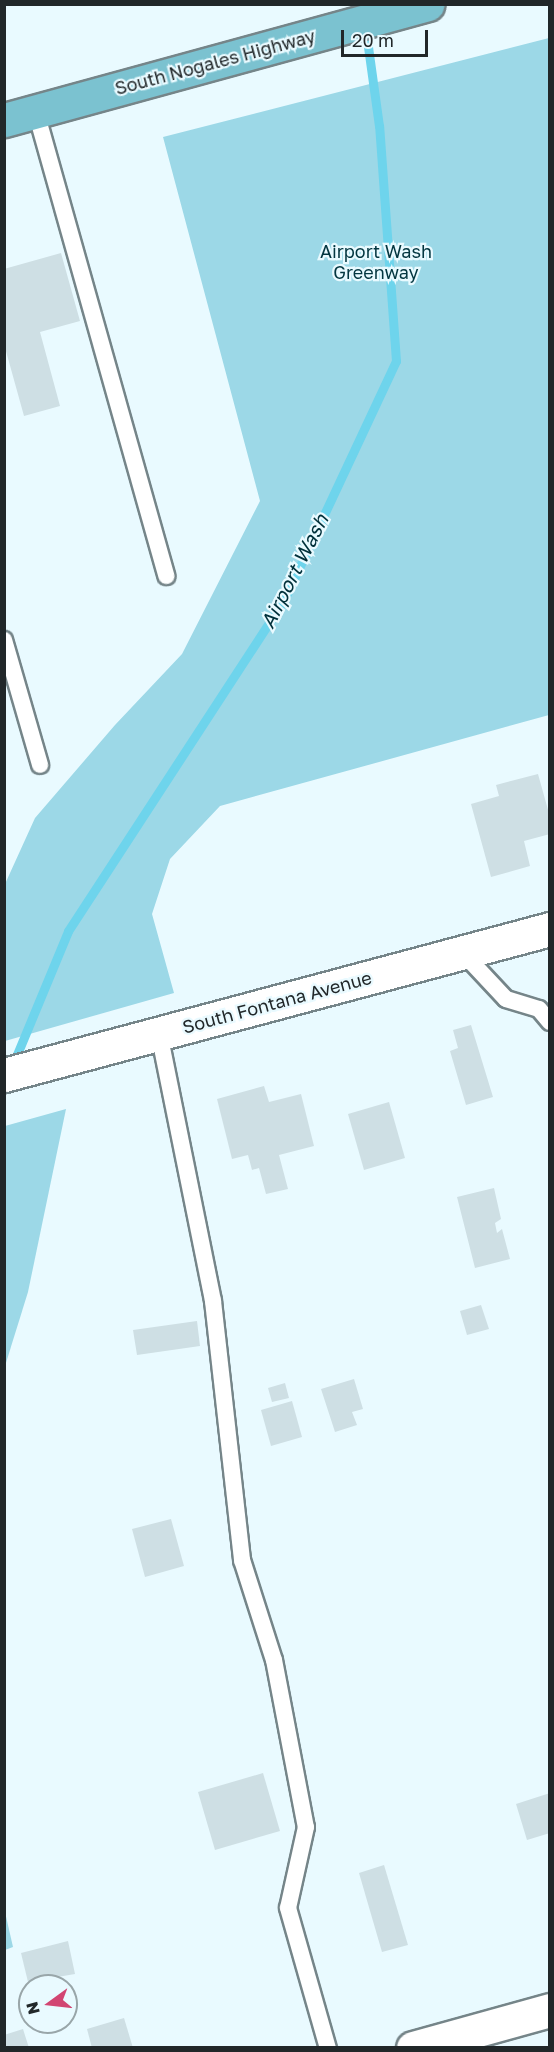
<!DOCTYPE html>
<style>
body{margin:0}
#map{position:relative;width:554px;height:2052px;overflow:hidden;background:#e9faff;font-family:"Golos Text",sans-serif}
div>[style]{position:absolute}
.green>*{inset:0;background:#9cd8e7}
.stream>*{height:9px;margin:-4.5px;padding:0 4.5px;transform-origin:4.5px;border-radius:4.5px;background:#6ed4ec}
.building>*{inset:0;background:#cedfe4}
.roads{filter:drop-shadow(2px 0 #758589) drop-shadow(-2px 0 #758589) drop-shadow(0 2px #758589) drop-shadow(0 -2px #758589)}
.lane>*{height:16px;margin:-8px;padding:0 8px;transform-origin:8px;border-radius:8px;background:#fff}
.street>*{height:33px;margin:-16.5px;padding:0 16.5px;transform-origin:16.5px;border-radius:16.5px;background:#fff}
.primary>*{height:33px;margin:-16.5px;padding:0 16.5px;transform-origin:16.5px;border-radius:16.5px;background:#7bc2d0}
span{translate:-50% -50%;white-space:nowrap;text-align:center;line-height:1.15;-webkit-text-stroke:4.5px #e9faff;paint-order:stroke}
.street-label{font-size:18px;color:#212729}
.park-label{font-size:18px;color:#033640}
.water-label{font-size:20px;color:#00303a;font-style:italic}
.frame{position:absolute;inset:0;border:6px solid #212729;pointer-events:none}
.north{position:absolute;left:18px;top:1974px;width:60px;height:60px;box-sizing:border-box;background:#e9faff;border:2px solid #99a6a9;border-radius:50%;rotate:255deg;font-size:16px;font-weight:700;line-height:24px;text-align:center;color:#212729}
.north::after{content:'';display:block;margin:auto;width:21px;height:27px;background:#d24572;clip-path:polygon(50% 0,100% 100%,50% 72%,0 100%)}
.scale{position:absolute;left:341px;top:30px;width:87px;height:27px;box-sizing:border-box;border:3px solid #212729;border-top:0;padding-left:8px;font-size:18px;line-height:21px;white-space:nowrap;color:#212729;-webkit-text-stroke:4px #e9faff;paint-order:stroke}
</style>
<div id="map">
<div class="green">
<div style="clip-path:polygon(549px 38px,549px 715px,220px 806px,170px 859px,152px 914px,174px 993px,5px 1041px,5px 884px,35px 818px,115px 725px,182px 654px,260px 501px,163px 137px)"></div>
<div style="clip-path:polygon(66px 1109px,28px 1292px,5px 1366px,5px 1126px)"></div>
<div style="clip-path:polygon(5px 1912px,13px 1947px,5px 1950px,4px 1950px)"></div>
</div>
<div class="stream">
<div style="left:13px;top:1064px;width:144px;rotate:-67.5deg"></div>
<div style="left:68px;top:931px;width:395px;rotate:-56.9deg"></div>
<div style="left:284px;top:600px;width:264px;rotate:-64.9deg"></div>
<div style="left:396px;top:361px;width:236px;rotate:-94.1deg"></div>
<div style="left:379px;top:126px;width:123px;rotate:-97.9deg"></div>
</div>
<div class="building">
<div style="clip-path:polygon(61px 253px,80px 321px,40px 332px,60px 406px,24px 416px,4px 344px,4px 269px)"></div>
<div style="clip-path:polygon(538px 774px,550px 817px,550px 834px,524px 841px,530px 866px,491px 877px,471px 804px,499px 796px,496px 785px)"></div>
<div style="clip-path:polygon(471px 1025px,493px 1097px,466px 1105px,450px 1051px,458px 1048px,453px 1030px)"></div>
<div style="clip-path:polygon(264px 1086px,269px 1102px,301px 1094px,314px 1146px,279px 1155px,288px 1189px,266px 1194px,259px 1168px,252px 1170px,248px 1155px,232px 1159px,217px 1099px)"></div>
<div style="clip-path:polygon(389px 1102px,405px 1158px,364px 1170px,348px 1114px)"></div>
<div style="clip-path:polygon(494px 1188px,501px 1219px,495px 1223px,497px 1233px,502px 1229px,510px 1259px,475px 1268px,457px 1197px)"></div>
<div style="clip-path:polygon(481px 1305px,489px 1329px,467px 1335px,460px 1311px)"></div>
<div style="clip-path:polygon(197px 1321px,200px 1346px,137px 1355px,133px 1330px)"></div>
<div style="clip-path:polygon(354px 1379px,363px 1409px,352px 1412px,357px 1425px,335px 1432px,321px 1389px)"></div>
<div style="clip-path:polygon(285px 1383px,289px 1398px,272px 1402px,268px 1388px)"></div>
<div style="clip-path:polygon(292px 1401px,302px 1437px,271px 1446px,261px 1410px)"></div>
<div style="clip-path:polygon(171px 1519px,184px 1566px,145px 1577px,132px 1529px)"></div>
<div style="clip-path:polygon(263px 1773px,280px 1831px,215px 1850px,198px 1792px)"></div>
<div style="clip-path:polygon(550px 1793px,550px 1833px,527px 1840px,516px 1804px)"></div>
<div style="clip-path:polygon(384px 1865px,408px 1945px,382px 1952px,359px 1873px)"></div>
<div style="clip-path:polygon(68px 1941px,75px 1974px,28px 1982px,21px 1953px)"></div>
<div style="clip-path:polygon(124px 2018px,133px 2048px,92px 2048px,87px 2029px)"></div>
<div style="clip-path:polygon(23px 2029px,29px 2048px,4px 2048px,4px 2035px)"></div>
</div>
<div class="roads">
<div class="lane">
<div style="left:36px;top:112px;width:482px;rotate:74.3deg"></div>
<div style="left:4px;top:640px;width:130px;rotate:73.9deg"></div>
<div style="left:462px;top:952px;width:64px;rotate:46.9deg"></div>
<div style="left:506px;top:999px;width:34px;rotate:17deg"></div>
<div style="left:539px;top:1009px;width:17px;rotate:50deg"></div>
<div style="left:159px;top:1033px;width:273px;rotate:78.6deg"></div>
<div style="left:213px;top:1301px;width:261px;rotate:83.6deg"></div>
<div style="left:242px;top:1560px;width:105px;rotate:72.3deg"></div>
<div style="left:274px;top:1660px;width:170px;rotate:79.2deg"></div>
<div style="left:306px;top:1827px;width:83px;rotate:102.5deg"></div>
<div style="left:288px;top:1908px;width:146px;rotate:74.1deg"></div>
</div>
<div class="street">
<div style="left:4px;top:1075px;width:565px;rotate:-14.97deg"></div>
<div style="left:413px;top:2048px;width:142px;rotate:-15.5deg"></div>
</div>
<div class="primary">
<div style="left:4px;top:120px;width:439px;rotate:-15.3deg"></div>
</div>
</div>
<div class="street-label">
<span style="left:215px;top:62px;rotate:-15deg">South Nogales Highway</span>
<span style="left:277px;top:1002px;rotate:-15deg">South Fontana Avenue</span>
</div>
<div class="park-label">
<span style="left:376px;top:262px">Airport Wash<br>Greenway</span>
</div>
<div class="water-label">
<span style="left:294px;top:571px;rotate:-63deg">Airport Wash</span>
</div>
<div class="frame"></div>
<div class="north">N</div>
<div class="scale">20 m</div>
</div>
